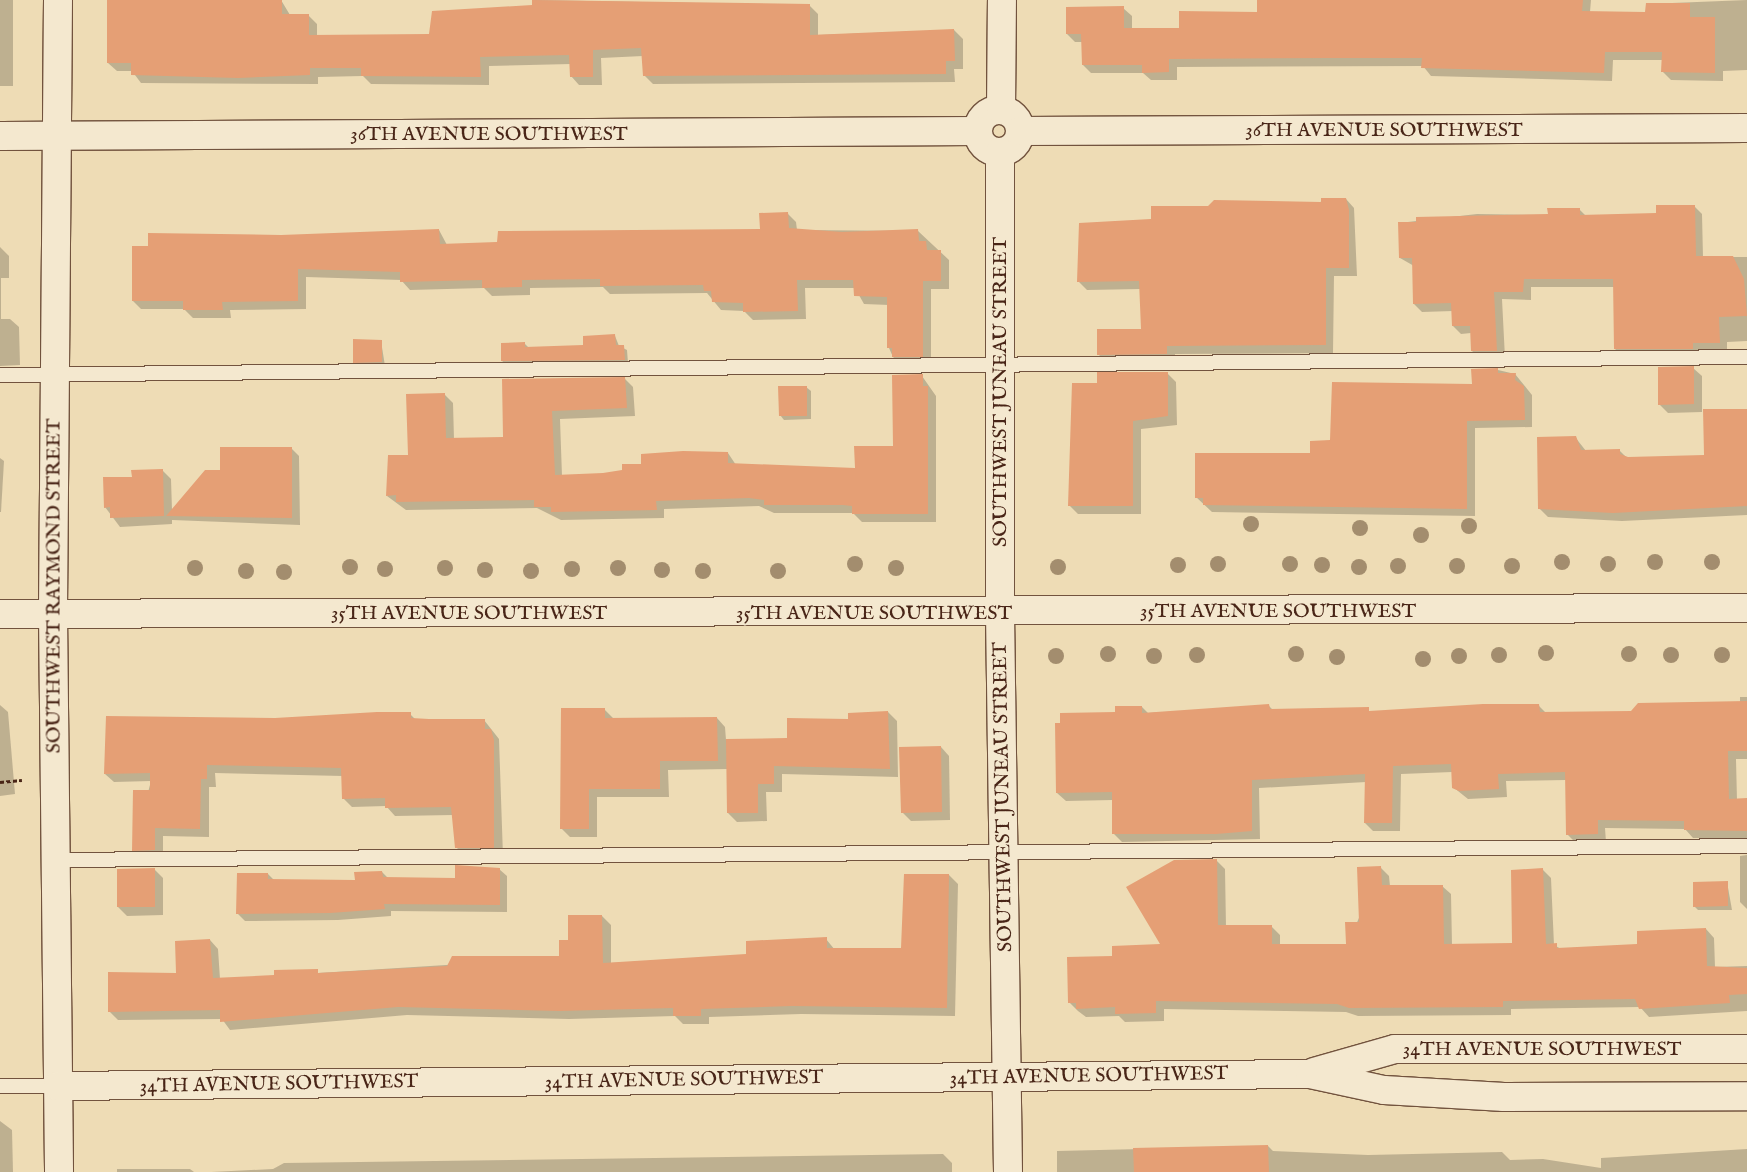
<!DOCTYPE html>
<style>
body{margin:0}
#map{position:relative;width:1747px;height:1172px;overflow:hidden;background:#eedcb5;font-family:"IM FELL English",serif}
div>[style]{position:absolute}
.shadow>*{inset:0;background:#0003}
.building>*{inset:0;background:#e59f75}
.path>*{height:3px;margin-top:-1.5px;transform-origin:0;background:repeating-linear-gradient(90deg,#492517 0 4px,transparent 0 6.5px)}
.roads{filter:drop-shadow(1px 0 #72533e) drop-shadow(-1px 0 #72533e) drop-shadow(0 1px #72533e) drop-shadow(0 -1px #72533e)}
.lane>*{height:14px;margin:-7px;padding:0 7px;transform-origin:7px;border-radius:7px;background:#f4e8cf}
.street>*{height:28px;margin:-14px;padding:0 14px;transform-origin:14px;border-radius:14px;background:#f4e8cf}
.street>.ring{margin:-14px;padding:0;box-sizing:content-box;background:none;border:28px solid #f4e8cf;border-radius:50%}
.secondary>*{height:28px;margin:-14px;padding:0 14px;transform-origin:14px;border-radius:14px;background:#f4e8cf}
.trees>*{width:16px;height:16px;margin:-8px;border-radius:50%;background:#a38d6e}
span{translate:-50% -50%;white-space:nowrap;text-align:center;line-height:1.15;-webkit-text-stroke:4px #f4e8cf;paint-order:stroke}
.street-label{font-size:20px;color:#492517}
</style>
<div id="map">
<div class="shadow">
<div style="clip-path:polygon(0 0,13px 0,13px 86px,0 86px)"></div>
<div style="clip-path:polygon(108px 0,281px 0,290px 15px,308px 15px,317px 24px,317px 36px,430px 35px,534px 6px,534px 0,809px 5px,818px 14px,818px 35px,954px 30px,963px 39px,963px 69px,954px 69px,955px 82px,653px 84px,644px 75px,643px 56px,601px 58px,602px 85px,579px 85px,571px 76px,571px 64px,489px 66px,489px 85px,371px 84px,363px 76px,318px 77px,318px 84px,141px 83px,132px 71px,117px 71px,108px 63px)"></div>
<div style="clip-path:polygon(1258px 0,1591px 0,1590px 12px,1647px 13px,1647px 4px,1747px 0,1747px 70px,1723px 71px,1723px 81px,1671px 80px,1663px 72px,1663px 60px,1613px 60px,1612px 81px,1431px 76px,1423px 66px,1177px 67px,1177px 80px,1151px 80px,1143px 73px,1091px 73px,1083px 65px,1083px 42px,1075px 42px,1067px 34px,1123px 8px,1132px 16px,1132px 29px,1180px 29px,1258px 13px)"></div>
<div style="clip-path:polygon(1346px 199px,1354px 208px,1357px 276px,1334px 276px,1333px 353px,1175px 354px,1175px 362px,1107px 363px,1098px 354px,1142px 330px,1141px 289px,1087px 290px,1079px 282px,1152px 221px)"></div>
<div style="clip-path:polygon(1694px 206px,1702px 214px,1703px 257px,1747px 257px,1747px 341px,1727px 342px,1727px 351px,1623px 357px,1615px 349px,1614px 287px,1531px 287px,1531px 300px,1502px 299px,1505px 358px,1480px 359px,1472px 351px,1471px 333px,1461px 334px,1453px 326px,1453px 311px,1422px 312px,1414px 304px,1414px 266px,1400px 258px,1399px 223px,1477px 214px,1549px 215px,1579px 209px,1586px 216px,1657px 215px)"></div>
<div style="clip-path:polygon(788px 214px,796px 222px,797px 230px,918px 231px,949px 260px,949px 289px,931px 289px,931px 365px,901px 365px,893px 357px,889px 348px,889px 305px,864px 304px,855px 288px,805px 288px,806px 319px,753px 320px,744px 311px,721px 310px,707px 293px,610px 294px,603px 287px,530px 288px,530px 295px,492px 296px,484px 288px,410px 290px,401px 280px,306px 277px,306px 309px,230px 310px,231px 318px,193px 318px,184px 309px,141px 309px,133px 301px,149px 247px,439px 230px,447px 245px,761px 230px)"></div>
<div style="clip-path:polygon(0 247px,9px 256px,9px 278px,1px 278px,1px 319px,10px 319px,19px 327px,20px 365px,0 366px)"></div>
<div style="clip-path:polygon(615px 336px,619px 346px,627px 350px,628px 363px,507px 365px,502px 361px,525px 344px,529px 348px,584px 346px)"></div>
<div style="clip-path:polygon(381px 341px,385px 366px,359px 366px,355px 362px)"></div>
<div style="clip-path:polygon(1693px 368px,1702px 376px,1702px 412px,1668px 413px,1659px 404px)"></div>
<div style="clip-path:polygon(1498px 370px,1515px 374px,1532px 395px,1532px 427px,1475px 428px,1475px 516px,1212px 512px,1196px 497px,1311px 455px,1332px 442px,1473px 385px)"></div>
<div style="clip-path:polygon(1167px 373px,1176px 382px,1177px 425px,1141px 429px,1141px 514px,1078px 514px,1069px 505px,1098px 384px)"></div>
<div style="clip-path:polygon(922px 376px,936px 396px,936px 522px,862px 522px,853px 513px,774px 513px,759px 506px,664px 509px,664px 518px,561px 520px,537px 508px,406px 510px,387px 496px,445px 395px,453px 403px,454px 439px,504px 438px,503px 380px,625px 379px,633px 387px,635px 416px,560px 419px,562px 476px,604px 475px,728px 453px,736px 465px,856px 469px,894px 447px)"></div>
<div style="clip-path:polygon(806px 387px,811px 391px,811px 419px,784px 420px,780px 415px)"></div>
<div style="clip-path:polygon(1747px 411px,1747px 515px,1622px 521px,1548px 517px,1539px 508px,1575px 437px,1586px 451px,1619px 450px,1627px 458px,1705px 456px)"></div>
<div style="clip-path:polygon(291px 448px,299px 456px,300px 525px,172px 520px,172px 524px,120px 527px,105px 507px,133px 478px,163px 471px,171px 479px,172px 510px,221px 471px)"></div>
<div style="clip-path:polygon(0 458px,4px 461px,1px 512px,0 512px)"></div>
<div style="clip-path:polygon(1740px 697px,1747px 697px,1747px 759px,1736px 759px,1737px 800px,1747px 799px,1747px 844px,1742px 838px,1693px 838px,1685px 829px,1605px 828px,1606px 842px,1576px 843px,1567px 834px,1566px 780px,1506px 781px,1507px 797px,1468px 799px,1453px 787px,1452px 772px,1401px 774px,1400px 831px,1373px 831px,1365px 823px,1366px 782px,1259px 788px,1260px 839px,1122px 842px,1114px 834px,1113px 800px,1066px 801px,1057px 793px,1116px 713px,1142px 707px,1148px 713px,1269px 706px,1273px 710px,1372px 712px,1539px 706px,1547px 714px,1631px 712px,1740px 702px)"></div>
<div style="clip-path:polygon(0 705px,8px 712px,15px 794px,0 796px)"></div>
<div style="clip-path:polygon(604px 709px,613px 718px,717px 718px,725px 727px,726px 740px,788px 739px,888px 712px,897px 721px,898px 777px,782px 774px,782px 792px,766px 792px,767px 821px,737px 822px,728px 813px,728px 769px,668px 770px,669px 797px,597px 797px,597px 837px,570px 837px,561px 828px)"></div>
<div style="clip-path:polygon(410px 714px,416px 720px,484px 720px,499px 739px,503px 856px,465px 856px,456px 847px,453px 815px,395px 816px,386px 806px,352px 807px,343px 798px,343px 776px,215px 773px,216px 787px,209px 787px,209px 837px,163px 836px,163px 859px,141px 859px,133px 850px,151px 781px,114px 782px,105px 774px,275px 719px)"></div>
<div style="clip-path:polygon(941px 747px,949px 756px,950px 820px,911px 821px,902px 812px)"></div>
<div style="clip-path:polygon(1747px 855px,1747px 909px,1740px 902px,1740px 856px)"></div>
<div style="clip-path:polygon(1216px 860px,1225px 869px,1226px 927px,1271px 926px,1280px 935px,1280px 945px,1347px 945px,1381px 868px,1389px 876px,1390px 886px,1442px 886px,1451px 894px,1452px 945px,1514px 944px,1543px 870px,1551px 878px,1554px 945px,1561px 949px,1638px 945px,1706px 929px,1714px 938px,1715px 967px,1747px 966px,1747px 1011px,1649px 1017px,1640px 1007px,1511px 1009px,1511px 1015px,1358px 1016px,1346px 1012px,1164px 1009px,1164px 1021px,1125px 1022px,1119px 1016px,1086px 1017px,1078px 1011px,1069px 1002px,1113px 957px,1162px 945px)"></div>
<div style="clip-path:polygon(154px 869px,163px 878px,163px 915px,127px 916px,118px 907px)"></div>
<div style="clip-path:polygon(499px 869px,507px 876px,507px 912px,391px 911px,391px 916px,338px 920px,245px 921px,237px 913px,268px 874px,274px 880px,356px 881px,382px 872px,388px 878px,457px 880px)"></div>
<div style="clip-path:polygon(949px 875px,958px 884px,955px 1016px,801px 1014px,709px 1017px,709px 1024px,683px 1024px,675px 1016px,569px 1019px,407px 1015px,230px 1030px,222px 1019px,118px 1020px,109px 1011px,178px 974px,210px 940px,218px 949px,220px 979px,560px 958px,570px 941px,602px 916px,611px 925px,611px 963px,748px 956px,826px 939px,835px 950px,902px 950px)"></div>
<div style="clip-path:polygon(1727px 882px,1732px 910px,1698px 910px,1694px 906px)"></div>
<div style="clip-path:polygon(0 1121px,12px 1130px,13px 1172px,0 1172px)"></div>
<div style="clip-path:polygon(1268px 1146px,1273px 1151px,1368px 1155px,1502px 1152px,1510px 1160px,1543px 1159px,1601px 1168px,1601px 1158px,1747px 1149px,1747px 1172px,1057px 1172px,1057px 1151px)"></div>
<div style="clip-path:polygon(943px 1154px,952px 1163px,952px 1172px,211px 1172px,273px 1169px,284px 1163px)"></div>
<div style="clip-path:polygon(117px 1169px,190px 1169px,194px 1172px,117px 1172px)"></div>
</div>
<div class="building">
<div style="clip-path:polygon(107px 0,282px 0,282px 14px,309px 14px,309px 35px,429px 34px,432px 11px,532px 5px,532px 0,810px 4px,810px 35px,954px 29px,955px 61px,946px 61px,946px 74px,643px 76px,641px 48px,593px 50px,593px 77px,570px 77px,569px 55px,480px 57px,481px 77px,361px 76px,361px 68px,310px 68px,310px 75px,238px 78px,131px 75px,131px 63px,107px 63px)"></div>
<div style="clip-path:polygon(1257px 0,1583px 0,1582px 11px,1645px 12px,1646px 3px,1690px 3px,1690px 17px,1715px 17px,1715px 73px,1661px 72px,1662px 52px,1605px 52px,1604px 73px,1421px 68px,1422px 58px,1328px 58px,1169px 59px,1169px 72px,1142px 73px,1142px 65px,1082px 65px,1081px 34px,1066px 34px,1066px 7px,1124px 6px,1124px 28px,1179px 28px,1179px 11px,1257px 12px)"></div>
<div style="clip-path:polygon(1321px 198px,1346px 198px,1349px 210px,1349px 268px,1326px 268px,1326px 345px,1167px 346px,1167px 354px,1097px 355px,1097px 329px,1141px 329px,1139px 281px,1077px 282px,1079px 223px,1151px 219px,1151px 206px,1208px 206px,1214px 200px,1321px 202px)"></div>
<div style="clip-path:polygon(1656px 205px,1695px 205px,1696px 256px,1733px 256px,1744px 279px,1747px 316px,1719px 317px,1720px 343px,1693px 343px,1693px 349px,1614px 349px,1613px 279px,1524px 279px,1523px 292px,1494px 292px,1497px 351px,1471px 351px,1470px 326px,1452px 326px,1451px 303px,1413px 304px,1412px 258px,1399px 258px,1398px 222px,1416px 222px,1416px 217px,1548px 214px,1547px 208px,1580px 208px,1580px 215px,1656px 213px)"></div>
<div style="clip-path:polygon(788px 212px,789px 228px,842px 232px,918px 229px,919px 241px,926px 241px,927px 250px,941px 250px,941px 281px,923px 281px,923px 357px,892px 357px,892px 348px,887px 348px,887px 297px,854px 296px,853px 280px,797px 280px,798px 311px,743px 312px,743px 303px,712px 302px,711px 291px,704px 291px,703px 285px,600px 286px,600px 279px,522px 280px,522px 287px,482px 288px,482px 280px,400px 282px,400px 272px,298px 269px,298px 301px,222px 302px,223px 310px,183px 310px,183px 301px,132px 301px,132px 246px,148px 246px,148px 233px,281px 235px,439px 229px,440px 244px,497px 242px,498px 231px,760px 229px,759px 213px)"></div>
<div style="clip-path:polygon(615px 334px,616px 345px,624px 345px,625px 360px,501px 361px,501px 343px,525px 342px,525px 347px,583px 345px,583px 336px)"></div>
<div style="clip-path:polygon(353px 339px,382px 340px,382px 362px,353px 363px)"></div>
<div style="clip-path:polygon(1694px 366px,1694px 404px,1658px 405px,1658px 367px)"></div>
<div style="clip-path:polygon(1498px 368px,1498px 373px,1516px 373px,1515px 380px,1524px 386px,1525px 420px,1467px 421px,1467px 509px,1203px 505px,1203px 498px,1195px 498px,1195px 453px,1310px 453px,1310px 441px,1330px 440px,1332px 382px,1472px 384px,1471px 369px)"></div>
<div style="clip-path:polygon(1097px 372px,1168px 372px,1168px 416px,1133px 421px,1133px 506px,1068px 506px,1072px 383px,1097px 383px)"></div>
<div style="clip-path:polygon(923px 374px,923px 386px,928px 386px,928px 514px,852px 514px,852px 506px,843px 505px,764px 505px,764px 500px,749px 498px,656px 501px,657px 510px,551px 512px,551px 507px,534px 507px,534px 500px,396px 502px,396px 495px,386px 496px,388px 455px,408px 455px,406px 394px,445px 393px,446px 438px,503px 437px,502px 379px,625px 377px,627px 408px,552px 411px,555px 475px,603px 473px,622px 470px,622px 464px,641px 464px,641px 454px,683px 451px,728px 452px,728px 463px,855px 468px,854px 446px,893px 446px,892px 375px)"></div>
<div style="clip-path:polygon(778px 386px,807px 386px,807px 416px,779px 416px)"></div>
<div style="clip-path:polygon(1703px 409px,1747px 409px,1747px 506px,1613px 513px,1538px 509px,1537px 437px,1576px 436px,1581px 450px,1620px 449px,1620px 454px,1628px 457px,1704px 455px)"></div>
<div style="clip-path:polygon(220px 447px,292px 447px,292px 518px,166px 516px,205px 470px,220px 470px)"></div>
<div style="clip-path:polygon(163px 469px,164px 516px,110px 518px,110px 507px,104px 508px,103px 477px,132px 477px,131px 470px)"></div>
<div style="clip-path:polygon(1747px 701px,1747px 751px,1728px 751px,1729px 799px,1747px 798px,1747px 831px,1684px 830px,1684px 821px,1598px 820px,1598px 834px,1566px 835px,1565px 772px,1498px 774px,1499px 789px,1459px 791px,1452px 788px,1451px 764px,1393px 766px,1392px 823px,1364px 823px,1365px 774px,1252px 780px,1252px 831px,1216px 834px,1112px 834px,1112px 792px,1056px 793px,1055px 723px,1060px 723px,1060px 713px,1115px 712px,1115px 706px,1142px 706px,1142px 713px,1269px 704px,1270px 709px,1369px 707px,1369px 711px,1483px 704px,1539px 704px,1540px 712px,1631px 711px,1638px 703px)"></div>
<div style="clip-path:polygon(561px 708px,605px 708px,605px 718px,717px 717px,718px 761px,660px 761px,660px 789px,589px 789px,589px 829px,560px 829px)"></div>
<div style="clip-path:polygon(888px 711px,890px 769px,774px 766px,774px 784px,758px 784px,758px 813px,727px 813px,726px 739px,787px 738px,787px 718px,848px 719px,848px 713px)"></div>
<div style="clip-path:polygon(377px 712px,411px 712px,411px 718px,429px 719px,485px 719px,485px 729px,491px 729px,494px 740px,494px 848px,455px 848px,451px 807px,385px 808px,385px 798px,342px 799px,341px 768px,207px 765px,207px 779px,201px 779px,200px 829px,155px 828px,155px 850px,132px 851px,133px 790px,150px 790px,150px 773px,104px 774px,106px 716px,275px 718px)"></div>
<div style="clip-path:polygon(941px 746px,942px 812px,901px 813px,899px 747px)"></div>
<div style="clip-path:polygon(1217px 859px,1218px 925px,1272px 925px,1272px 944px,1346px 944px,1345px 922px,1359px 922px,1357px 867px,1381px 866px,1382px 885px,1443px 885px,1444px 944px,1512px 943px,1511px 870px,1543px 868px,1546px 944px,1557px 943px,1557px 948px,1637px 944px,1637px 931px,1706px 928px,1707px 966px,1747px 968px,1747px 994px,1729px 995px,1730px 1003px,1639px 1009px,1635px 999px,1503px 1001px,1503px 1007px,1349px 1008px,1337px 1004px,1156px 1001px,1156px 1013px,1115px 1014px,1115px 1007px,1076px 1009px,1076px 1003px,1068px 1003px,1067px 957px,1112px 956px,1112px 946px,1160px 944px,1126px 887px,1174px 860px)"></div>
<div style="clip-path:polygon(455px 865px,500px 868px,500px 905px,384px 904px,385px 909px,330px 913px,236px 914px,237px 873px,268px 873px,268px 879px,355px 880px,354px 872px,382px 871px,383px 877px,455px 878px)"></div>
<div style="clip-path:polygon(155px 868px,155px 907px,117px 907px,117px 869px)"></div>
<div style="clip-path:polygon(904px 874px,949px 874px,947px 1008px,792px 1006px,701px 1009px,701px 1016px,673px 1016px,673px 1008px,559px 1011px,398px 1007px,220px 1022px,220px 1010px,108px 1012px,108px 972px,176px 973px,175px 941px,210px 939px,213px 978px,274px 975px,274px 970px,318px 969px,318px 973px,447px 966px,452px 956px,559px 956px,559px 940px,568px 940px,568px 915px,602px 915px,603px 963px,746px 954px,746px 941px,827px 937px,827px 948px,901px 948px)"></div>
<div style="clip-path:polygon(1728px 881px,1728px 906px,1693px 907px,1693px 882px)"></div>
<div style="clip-path:polygon(1268px 1145px,1269px 1172px,1134px 1172px,1133px 1148px)"></div>
</div>
<div class="path">
<div style="left:0;top:782px;width:22px;rotate:-5deg"></div>
</div>
<div class="roads">
<div class="lane">
<div style="left:0;top:375px;width:1747px;rotate:-0.59deg"></div>
<div style="left:55px;top:860px;width:1692px;rotate:-0.47deg"></div>
<div style="left:0;top:1086px;width:58px"></div>
</div>
<div class="street">
<div style="left:58px;top:0;width:614px;rotate:90.47deg"></div>
<div style="left:53px;top:614px;width:558px;rotate:89.38deg"></div>
<div class="ring" style="left:978px;top:110px;width:14px;height:14px"></div>
<div style="left:1001px;top:110px;width:110px;rotate:-89.5deg"></div>
<div style="left:1020px;top:131px;width:727px;rotate:-0.24deg"></div>
<div style="left:0;top:136px;width:978px;rotate:-0.29deg"></div>
<div style="left:1000px;top:152px;width:461px;rotate:90deg"></div>
<div style="left:1000px;top:613px;width:559px;rotate:89.18deg"></div>
<div style="left:1314px;top:1072px;width:84px;rotate:-15.9deg"></div>
<div style="left:1395px;top:1049px;width:352px"></div>
<div style="left:58px;top:1086px;width:1252px;rotate:-0.55deg"></div>
<div style="left:1310px;top:1074px;width:76px;rotate:12.2deg"></div>
<div style="left:1384px;top:1090px;width:120px;rotate:3.3deg"></div>
<div style="left:1504px;top:1097px;width:243px;rotate:-0.2deg"></div>
</div>
<div class="secondary">
<div style="left:0;top:614px;width:1747px;rotate:-0.2deg"></div>
</div>
</div>
<div class="trees">
<div style="left:1251px;top:524px"></div>
<div style="left:1469px;top:526px"></div>
<div style="left:1360px;top:528px"></div>
<div style="left:1421px;top:535px"></div>
<div style="left:1562px;top:562px"></div>
<div style="left:1655px;top:562px"></div>
<div style="left:1712px;top:562px"></div>
<div style="left:855px;top:564px"></div>
<div style="left:1218px;top:564px"></div>
<div style="left:1290px;top:564px"></div>
<div style="left:1608px;top:564px"></div>
<div style="left:1178px;top:565px"></div>
<div style="left:1322px;top:565px"></div>
<div style="left:1398px;top:566px"></div>
<div style="left:1457px;top:566px"></div>
<div style="left:1512px;top:566px"></div>
<div style="left:350px;top:567px"></div>
<div style="left:1058px;top:567px"></div>
<div style="left:1359px;top:567px"></div>
<div style="left:195px;top:568px"></div>
<div style="left:445px;top:568px"></div>
<div style="left:618px;top:568px"></div>
<div style="left:896px;top:568px"></div>
<div style="left:385px;top:569px"></div>
<div style="left:572px;top:569px"></div>
<div style="left:485px;top:570px"></div>
<div style="left:662px;top:570px"></div>
<div style="left:246px;top:571px"></div>
<div style="left:531px;top:571px"></div>
<div style="left:703px;top:571px"></div>
<div style="left:778px;top:571px"></div>
<div style="left:284px;top:572px"></div>
<div style="left:1546px;top:653px"></div>
<div style="left:1108px;top:654px"></div>
<div style="left:1296px;top:654px"></div>
<div style="left:1629px;top:654px"></div>
<div style="left:1197px;top:655px"></div>
<div style="left:1499px;top:655px"></div>
<div style="left:1671px;top:655px"></div>
<div style="left:1722px;top:655px"></div>
<div style="left:1056px;top:656px"></div>
<div style="left:1154px;top:656px"></div>
<div style="left:1459px;top:656px"></div>
<div style="left:1337px;top:657px"></div>
<div style="left:1423px;top:659px"></div>
</div>
<div class="street-label">
<span style="left:1384px;top:130px">36TH AVENUE SOUTHWEST</span>
<span style="left:489px;top:134px">36TH AVENUE SOUTHWEST</span>
<span style="left:1000px;top:392px;rotate:-90deg">SOUTHWEST JUNEAU STREET</span>
<span style="left:54px;top:586px;rotate:-90deg">SOUTHWEST RAYMOND STREET</span>
<span style="left:1278px;top:611px">35TH AVENUE SOUTHWEST</span>
<span style="left:469px;top:613px">35TH AVENUE SOUTHWEST</span>
<span style="left:874px;top:613px">35TH AVENUE SOUTHWEST</span>
<span style="left:1003px;top:797px;rotate:-91deg">SOUTHWEST JUNEAU STREET</span>
<span style="left:1542px;top:1049px">34TH AVENUE SOUTHWEST</span>
<span style="left:1089px;top:1076px;rotate:-1deg">34TH AVENUE SOUTHWEST</span>
<span style="left:684px;top:1080px;rotate:-1deg">34TH AVENUE SOUTHWEST</span>
<span style="left:279px;top:1084px;rotate:-1deg">34TH AVENUE SOUTHWEST</span>
</div>
</div>
